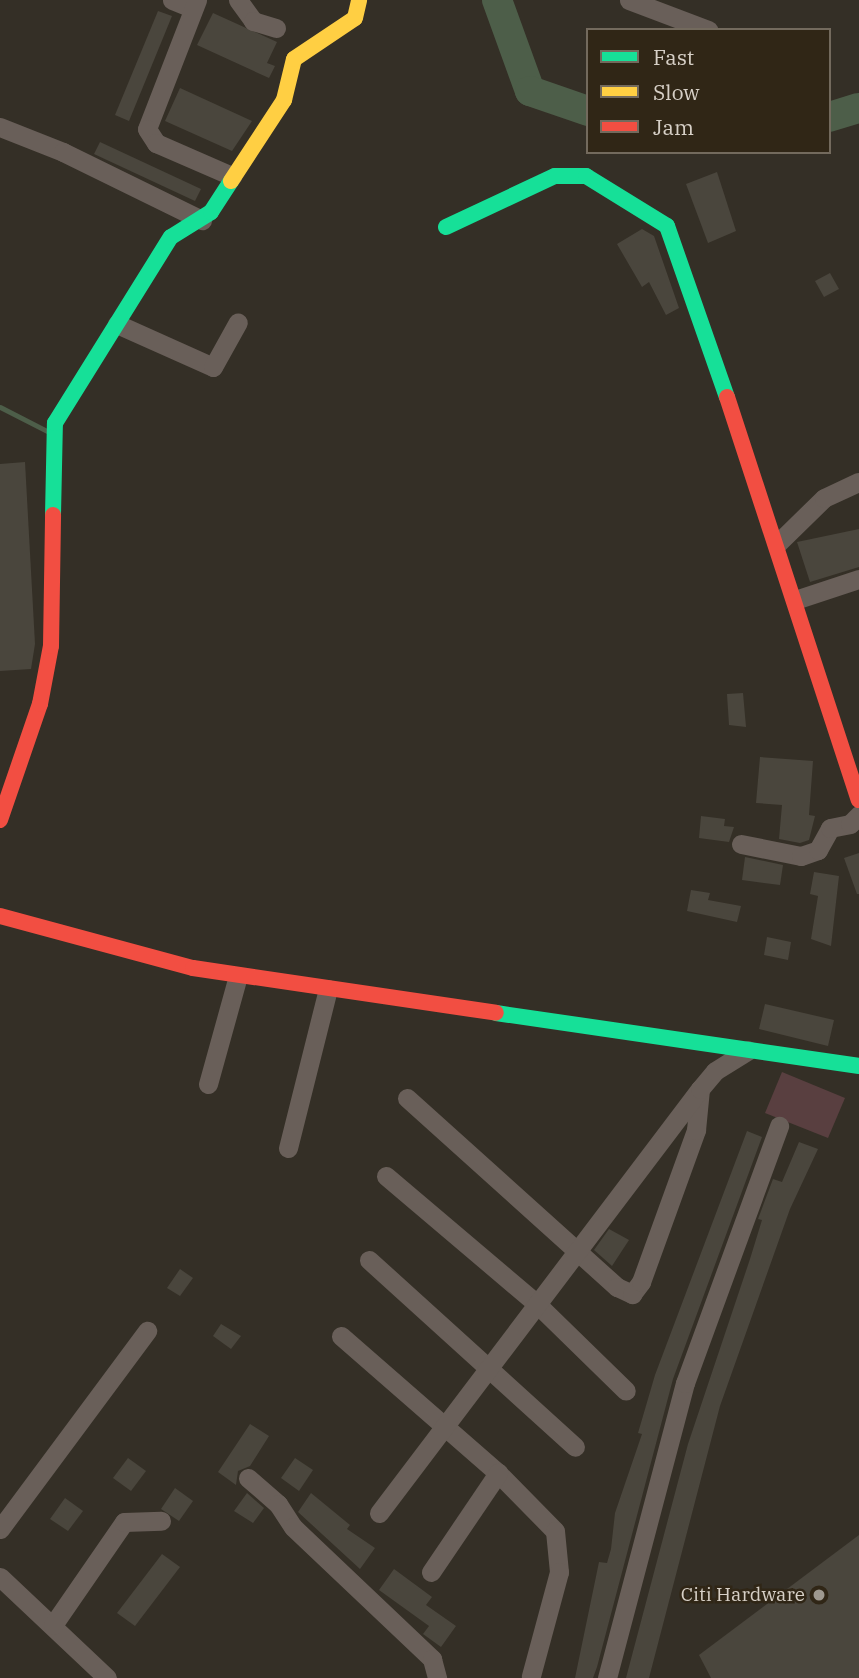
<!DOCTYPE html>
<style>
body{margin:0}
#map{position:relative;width:859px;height:1678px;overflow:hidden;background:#342f26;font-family:"IBM Plex Serif",serif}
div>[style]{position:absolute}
.green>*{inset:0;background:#593f40}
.stream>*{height:5px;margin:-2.5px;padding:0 2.5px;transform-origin:2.5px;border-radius:2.5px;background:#4d5e49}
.river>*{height:30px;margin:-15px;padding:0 15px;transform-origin:15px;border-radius:15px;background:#4d5e49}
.building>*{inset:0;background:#4a463d}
.street>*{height:19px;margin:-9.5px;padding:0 9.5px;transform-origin:9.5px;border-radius:9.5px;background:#695f59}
.fast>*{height:16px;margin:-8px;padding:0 8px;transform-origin:8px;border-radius:8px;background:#16e098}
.slow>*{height:16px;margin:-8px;padding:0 8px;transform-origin:8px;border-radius:8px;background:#ffcf43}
.jam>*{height:16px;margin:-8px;padding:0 8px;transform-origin:8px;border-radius:8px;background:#f24e42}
.dots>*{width:19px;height:19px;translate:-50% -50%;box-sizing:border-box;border:4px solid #302616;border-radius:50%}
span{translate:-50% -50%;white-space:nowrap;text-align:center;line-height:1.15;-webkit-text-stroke:5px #302616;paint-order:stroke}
.poi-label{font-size:19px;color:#d7d0c7}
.right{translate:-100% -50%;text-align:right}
.legend{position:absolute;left:586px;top:28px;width:245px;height:126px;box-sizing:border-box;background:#302616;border:2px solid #736a5d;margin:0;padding:9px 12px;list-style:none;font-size:21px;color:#d7d0c7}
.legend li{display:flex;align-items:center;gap:14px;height:35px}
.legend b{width:35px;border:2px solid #736a5d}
</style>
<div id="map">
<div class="green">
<div style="clip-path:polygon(782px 1072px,845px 1098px,828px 1138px,765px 1113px)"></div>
</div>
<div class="stream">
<div style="left:0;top:407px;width:53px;rotate:27.1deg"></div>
</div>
<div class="river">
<div style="left:497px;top:0;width:97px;rotate:70.1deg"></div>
<div style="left:530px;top:91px;width:61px;rotate:19deg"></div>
<div style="left:829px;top:117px;width:31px;rotate:-17deg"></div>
</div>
<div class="building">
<div style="clip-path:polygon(158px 11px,172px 16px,129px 121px,115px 115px)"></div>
<div style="clip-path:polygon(213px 13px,277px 42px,267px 63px,275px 66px,269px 78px,197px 45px)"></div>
<div style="clip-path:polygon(180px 88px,252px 121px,232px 151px,165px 121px)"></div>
<div style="clip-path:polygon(100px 142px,201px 189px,195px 201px,94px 154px)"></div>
<div style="clip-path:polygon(717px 172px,736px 231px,708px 243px,686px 184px)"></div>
<div style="clip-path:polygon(642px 229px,654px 236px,679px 308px,666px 315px,649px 282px,642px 287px,617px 244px)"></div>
<div style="clip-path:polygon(830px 273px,839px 289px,824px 297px,815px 281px)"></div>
<div style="clip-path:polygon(25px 462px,35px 644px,31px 669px,0 671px,0 464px)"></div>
<div style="clip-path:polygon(859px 529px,859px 567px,810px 582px,797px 542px)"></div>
<div style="clip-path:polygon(743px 693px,746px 727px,729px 725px,727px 694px)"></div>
<div style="clip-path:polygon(760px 757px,813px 761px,809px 815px,815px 816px,809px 840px,800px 843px,779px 839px,782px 805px,756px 803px)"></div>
<div style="clip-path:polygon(701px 816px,725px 819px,724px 826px,734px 827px,729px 842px,699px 838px)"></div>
<div style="clip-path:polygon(859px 853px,859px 894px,857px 894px,844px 858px)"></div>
<div style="clip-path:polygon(745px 857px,783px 865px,780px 885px,742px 880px)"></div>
<div style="clip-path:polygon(814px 872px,839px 876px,831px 946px,811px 939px,818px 896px,810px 894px)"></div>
<div style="clip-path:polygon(691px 890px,710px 893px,708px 900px,741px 906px,737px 922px,687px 911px)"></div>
<div style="clip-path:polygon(767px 937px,791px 942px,788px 960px,764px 955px)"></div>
<div style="clip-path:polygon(765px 1004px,834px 1020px,828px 1046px,759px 1029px)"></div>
<div style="clip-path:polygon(747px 1131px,762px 1137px,673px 1379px,597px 1667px,593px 1678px,575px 1678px,599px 1562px,607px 1563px,611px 1549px,615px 1513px,642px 1434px,638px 1433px,655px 1375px)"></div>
<div style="clip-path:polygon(799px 1142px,818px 1149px,790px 1209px,720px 1406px,649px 1678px,626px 1678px,688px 1444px,750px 1259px,762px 1220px,758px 1219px,773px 1179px,782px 1182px)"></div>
<div style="clip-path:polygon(609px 1229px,629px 1240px,612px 1266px,594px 1250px)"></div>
<div style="clip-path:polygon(180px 1269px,193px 1278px,180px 1296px,167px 1288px)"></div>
<div style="clip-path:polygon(221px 1324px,241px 1336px,231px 1349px,213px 1336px)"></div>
<div style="clip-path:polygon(250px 1424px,269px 1436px,250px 1466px,238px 1471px,236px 1485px,218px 1472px)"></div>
<div style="clip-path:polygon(128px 1458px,146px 1471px,131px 1491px,113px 1478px)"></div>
<div style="clip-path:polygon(295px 1458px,313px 1470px,299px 1491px,281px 1478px)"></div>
<div style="clip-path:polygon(175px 1488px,193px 1501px,179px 1521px,161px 1509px)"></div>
<div style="clip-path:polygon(247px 1493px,264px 1508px,253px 1523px,234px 1511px)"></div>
<div style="clip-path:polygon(311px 1493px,350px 1525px,347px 1529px,375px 1548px,360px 1569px,298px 1512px)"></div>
<div style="clip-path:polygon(65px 1498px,83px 1511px,68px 1531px,50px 1519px)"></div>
<div style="clip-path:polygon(859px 1535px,859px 1678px,711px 1678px,699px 1655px)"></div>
<div style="clip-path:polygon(162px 1554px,180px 1567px,135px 1626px,117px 1613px)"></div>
<div style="clip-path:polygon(394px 1569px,432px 1597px,426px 1605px,456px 1626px,441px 1647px,423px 1634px,429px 1626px,379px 1590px)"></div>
</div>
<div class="street">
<div style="left:172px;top:0;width:22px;rotate:22deg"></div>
<div style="left:197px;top:0;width:138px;rotate:111.2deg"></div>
<div style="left:147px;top:129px;width:17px;rotate:57deg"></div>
<div style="left:156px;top:143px;width:83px;rotate:23.5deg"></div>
<div style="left:238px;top:0;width:26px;rotate:54deg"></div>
<div style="left:253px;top:21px;width:24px;rotate:17deg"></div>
<div style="left:629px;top:0;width:85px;rotate:20.8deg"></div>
<div style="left:0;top:127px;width:68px;rotate:21.6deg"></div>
<div style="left:63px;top:152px;width:155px;rotate:26.1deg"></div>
<div style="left:117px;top:324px;width:105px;rotate:24.1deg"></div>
<div style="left:213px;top:367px;width:51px;rotate:-60.9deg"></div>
<div style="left:778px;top:543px;width:64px;rotate:-44.4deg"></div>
<div style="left:824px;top:498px;width:38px;rotate:-25deg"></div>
<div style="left:795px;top:600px;width:67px;rotate:-18.2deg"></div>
<div style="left:741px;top:844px;width:61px;rotate:11.3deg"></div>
<div style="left:801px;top:856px;width:18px;rotate:-19deg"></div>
<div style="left:818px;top:850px;width:25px;rotate:-61deg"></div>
<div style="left:830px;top:828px;width:20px;rotate:-11deg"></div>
<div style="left:850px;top:824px;width:13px;rotate:-45deg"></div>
<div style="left:208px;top:1084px;width:112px;rotate:-74.5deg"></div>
<div style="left:407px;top:1098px;width:283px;rotate:42deg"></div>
<div style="left:617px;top:1287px;width:17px;rotate:25deg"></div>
<div style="left:632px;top:1294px;width:15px;rotate:-53deg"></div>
<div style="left:641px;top:1282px;width:162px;rotate:-70.1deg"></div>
<div style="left:696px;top:1130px;width:41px;rotate:-84.4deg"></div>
<div style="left:288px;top:1148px;width:164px;rotate:-75.9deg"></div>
<div style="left:386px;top:1176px;width:198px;rotate:40.3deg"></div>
<div style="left:537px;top:1304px;width:124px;rotate:44.3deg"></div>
<div style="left:369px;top:1260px;width:278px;rotate:42.2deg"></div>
<div style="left:341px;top:1336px;width:208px;rotate:41.1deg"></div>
<div style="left:498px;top:1473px;width:81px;rotate:45.5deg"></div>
<div style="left:555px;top:1531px;width:41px;rotate:84.4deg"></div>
<div style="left:559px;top:1572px;width:108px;rotate:105.1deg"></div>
<div style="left:248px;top:1478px;width:40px;rotate:41deg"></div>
<div style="left:278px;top:1504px;width:27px;rotate:57deg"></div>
<div style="left:293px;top:1527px;width:192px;rotate:43.5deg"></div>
<div style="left:432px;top:1659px;width:20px;rotate:75deg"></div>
<div style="left:379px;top:1513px;width:532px;rotate:-52.87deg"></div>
<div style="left:700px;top:1089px;width:23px;rotate:-50deg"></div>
<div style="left:715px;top:1071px;width:39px;rotate:-32deg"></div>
<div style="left:0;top:1529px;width:247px;rotate:-53.4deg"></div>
<div style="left:431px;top:1572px;width:120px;rotate:-55.9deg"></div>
<div style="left:0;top:1577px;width:147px;rotate:43.3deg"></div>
<div style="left:53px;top:1625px;width:125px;rotate:-55.4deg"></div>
<div style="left:124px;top:1522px;width:37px;rotate:-2deg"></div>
<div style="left:607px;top:1678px;width:305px;rotate:-75.2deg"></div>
<div style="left:685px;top:1383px;width:274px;rotate:-69.9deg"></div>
</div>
<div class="fast">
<div style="left:446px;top:227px;width:120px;rotate:-25.1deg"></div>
<div style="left:555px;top:176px;width:31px"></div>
<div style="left:586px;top:176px;width:95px;rotate:31.7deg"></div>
<div style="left:667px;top:226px;width:181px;rotate:70.7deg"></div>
<div style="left:53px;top:515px;width:92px;rotate:-88.8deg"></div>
<div style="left:55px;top:423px;width:219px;rotate:-58.1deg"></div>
<div style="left:171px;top:237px;width:47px;rotate:-32deg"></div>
<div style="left:211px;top:212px;width:37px;rotate:-57deg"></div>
<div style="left:496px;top:1013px;width:367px;rotate:8.3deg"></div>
</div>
<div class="slow">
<div style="left:231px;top:181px;width:97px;rotate:-56.8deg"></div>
<div style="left:284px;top:100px;width:42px;rotate:-76.3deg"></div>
<div style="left:294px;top:59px;width:73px;rotate:-33.9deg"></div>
<div style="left:355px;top:18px;width:18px;rotate:-77deg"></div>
</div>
<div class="jam">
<div style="left:727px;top:397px;width:424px;rotate:71.9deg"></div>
<div style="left:0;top:820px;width:123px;rotate:-71deg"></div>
<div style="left:40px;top:704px;width:59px;rotate:-79.3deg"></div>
<div style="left:51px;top:646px;width:131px;rotate:-89.1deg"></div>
<div style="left:0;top:916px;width:200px;rotate:15.1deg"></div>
<div style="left:193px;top:968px;width:306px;rotate:8.4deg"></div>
</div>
<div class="dots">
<div style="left:819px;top:1595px;background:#9e988f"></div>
</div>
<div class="poi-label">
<span class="right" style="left:805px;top:1595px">Citi Hardware</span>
</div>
<ul class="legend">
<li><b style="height:9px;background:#16e098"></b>Fast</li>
<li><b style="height:9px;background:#ffcf43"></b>Slow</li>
<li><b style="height:9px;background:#f24e42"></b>Jam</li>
</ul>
</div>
